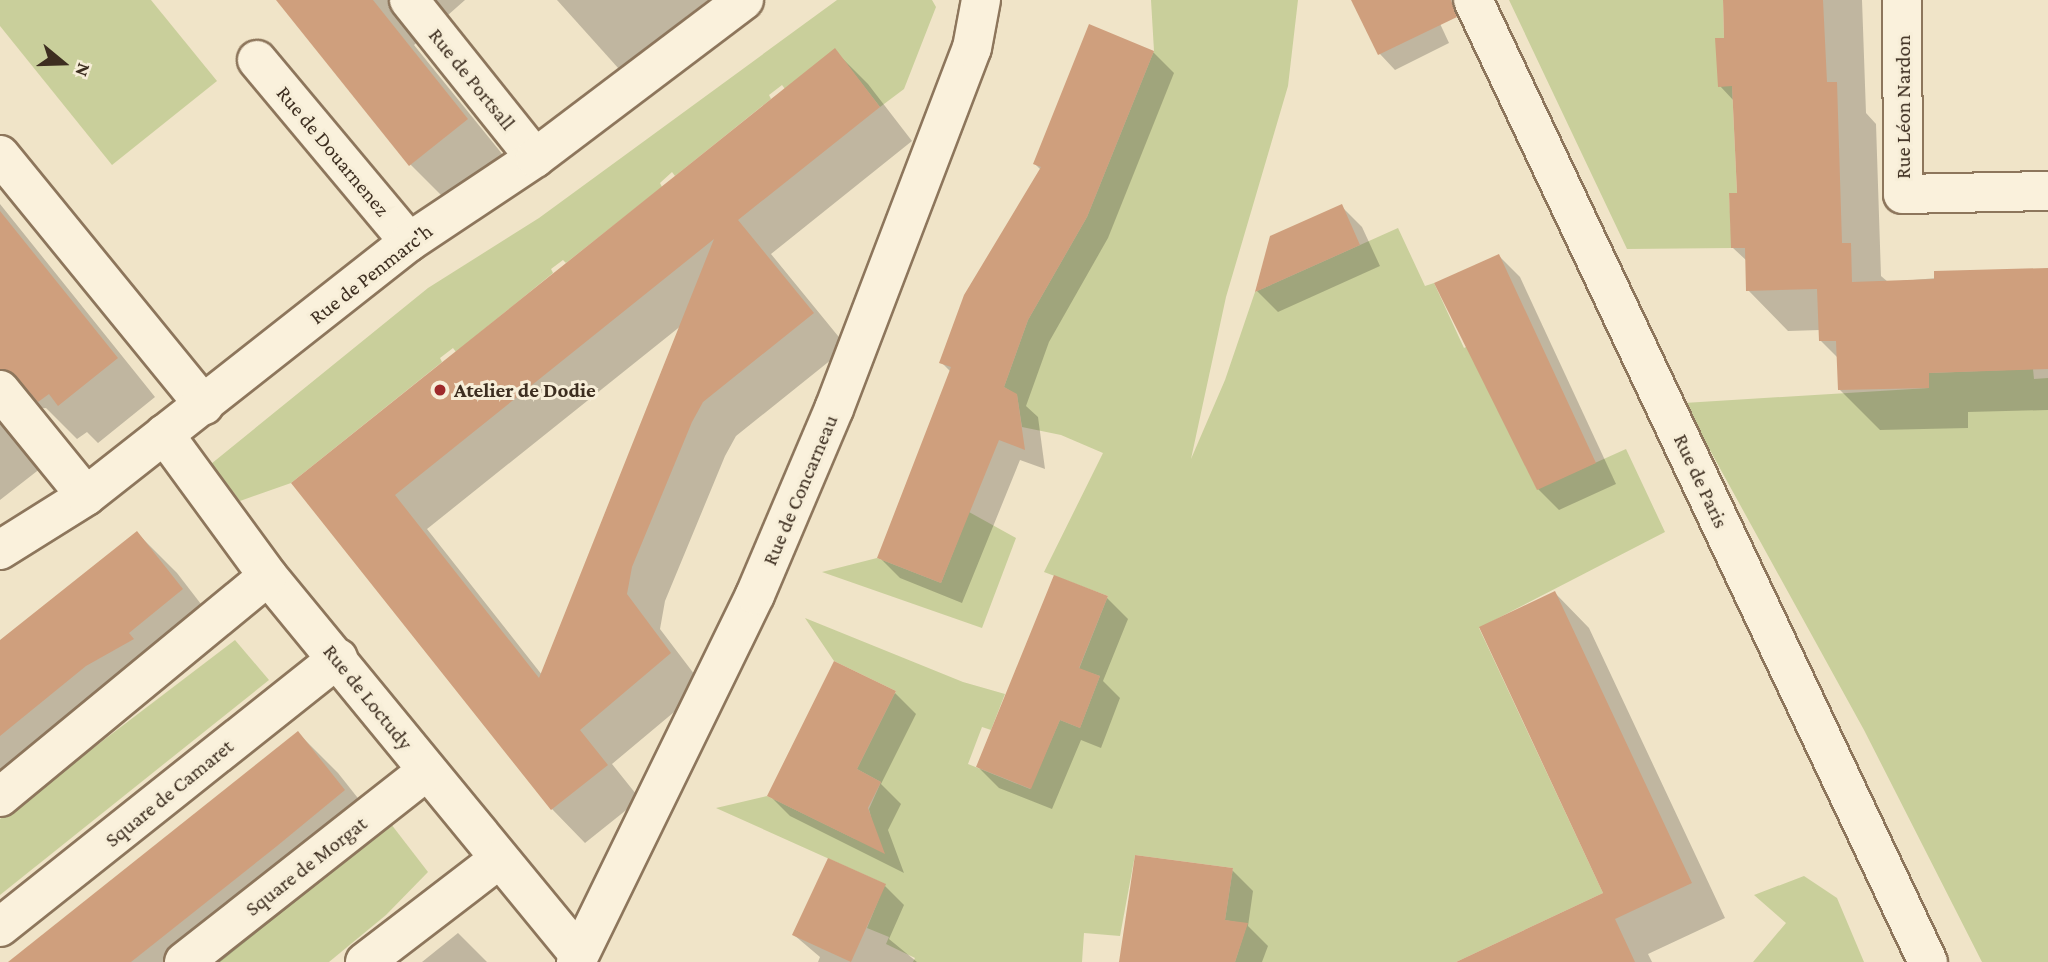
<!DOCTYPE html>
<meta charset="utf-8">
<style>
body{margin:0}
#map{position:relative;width:2048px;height:962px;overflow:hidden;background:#f0e4c8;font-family:"Crimson Pro",serif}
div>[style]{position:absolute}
.green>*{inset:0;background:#c9cf9b}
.shadow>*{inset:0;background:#0003}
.building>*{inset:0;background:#cf9f7d}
.roads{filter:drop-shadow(2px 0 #8d765c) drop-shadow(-2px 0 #8d765c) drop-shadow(0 2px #8d765c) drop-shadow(0 -2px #8d765c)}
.street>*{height:38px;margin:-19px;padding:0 19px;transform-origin:19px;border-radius:19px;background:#faf1dc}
.secondary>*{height:38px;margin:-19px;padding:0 19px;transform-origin:19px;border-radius:19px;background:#faf1dc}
.dots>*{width:19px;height:19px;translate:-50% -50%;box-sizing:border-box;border:4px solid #f7eed8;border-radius:50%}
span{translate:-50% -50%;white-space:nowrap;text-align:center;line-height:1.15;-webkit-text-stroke:6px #f7eed8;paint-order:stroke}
.street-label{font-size:21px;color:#3d2e20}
.poi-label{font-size:21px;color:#3d2e20;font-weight:700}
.left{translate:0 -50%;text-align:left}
.north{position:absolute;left:28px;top:28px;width:70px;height:70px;-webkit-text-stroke:5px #f7eed8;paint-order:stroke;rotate:109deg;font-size:19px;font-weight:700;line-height:28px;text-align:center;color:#3d2e20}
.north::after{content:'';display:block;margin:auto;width:24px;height:32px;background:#3d2e20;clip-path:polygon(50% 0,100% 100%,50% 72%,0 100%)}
</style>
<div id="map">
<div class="green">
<div style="clip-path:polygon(0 0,151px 0,217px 81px,112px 165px,0 26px)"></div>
<div style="clip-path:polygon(837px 0,932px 0,936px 7px,904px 89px,880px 107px,835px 49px,785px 89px,782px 85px,769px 95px,771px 99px,675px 176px,672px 172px,660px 183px,662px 187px,566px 263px,563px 260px,551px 269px,553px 273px,456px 352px,453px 348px,440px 358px,442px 362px,291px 483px,240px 501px,211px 464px,428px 288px,539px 218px)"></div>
<div style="clip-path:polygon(1151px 0,1298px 0,1288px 86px,1226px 297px,1191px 459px,1225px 380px,1255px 292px,1398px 228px,1425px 286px,1434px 283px,1464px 348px,1468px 346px,1537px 489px,1626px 449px,1665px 532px,1479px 628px,1603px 893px,1456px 962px,1235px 962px,1247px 924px,1225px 920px,1233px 868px,1135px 855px,1120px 936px,1084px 933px,1082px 962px,913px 962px,915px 958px,886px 944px,889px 937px,867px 928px,885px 884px,716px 808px,767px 796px,855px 839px,872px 821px,869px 809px,881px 782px,857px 769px,896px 691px,834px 661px,805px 618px,963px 682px,1005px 694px,991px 730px,982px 727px,968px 764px,1030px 789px,1060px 720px,1080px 728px,1100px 676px,1079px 669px,1108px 596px,1044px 572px,1103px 453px,1061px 435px,1022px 427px,1017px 395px,1004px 387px,1028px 320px,1087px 217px,1154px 51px)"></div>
<div style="clip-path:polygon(1509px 0,1723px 0,1724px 38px,1716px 38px,1716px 48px,1732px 86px,1737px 193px,1729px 193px,1732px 248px,1627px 249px)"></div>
<div style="clip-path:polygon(2033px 369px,2034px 379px,2048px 378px,2048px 962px,1982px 962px,1864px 730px,1684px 403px,1929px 388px,1929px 373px)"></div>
<div style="clip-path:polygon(969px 512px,1016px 538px,982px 628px,822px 572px,877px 558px,941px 583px)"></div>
<div style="clip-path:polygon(235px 640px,269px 680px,0 895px,0 819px)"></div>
<div style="clip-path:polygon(391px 824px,428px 872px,386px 915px,329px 962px,207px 962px)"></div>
<div style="clip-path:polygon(1804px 876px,1837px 898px,1864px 962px,1753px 962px,1786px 923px,1754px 895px)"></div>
</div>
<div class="shadow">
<div style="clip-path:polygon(278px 0,465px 0,414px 45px,507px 160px,450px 204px,410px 164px)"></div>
<div style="clip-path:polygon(557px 0,708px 0,619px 69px)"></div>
<div style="clip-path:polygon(1353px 0,1429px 0,1449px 43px,1395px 70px,1380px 54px)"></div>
<div style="clip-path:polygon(1725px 0,1862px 0,1866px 113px,1876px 124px,1881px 276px,1888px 282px,2048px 269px,2048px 410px,1968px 412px,1968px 428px,1880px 430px,1840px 390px,1839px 359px,1820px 340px,1820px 330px,1788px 331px,1748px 290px,1747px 261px,1733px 248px,1738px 195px,1734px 101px,1720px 86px,1726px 40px)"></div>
<div style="clip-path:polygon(evenodd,835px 51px,868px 84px,912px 141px,771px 254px,847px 347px,736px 436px,725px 456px,665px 601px,660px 629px,704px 687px,612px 764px,640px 799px,585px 843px,552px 809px,293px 483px,835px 51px,682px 325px,542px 675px,427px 529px,682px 325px)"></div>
<div style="clip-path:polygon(1153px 52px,1174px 73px,1108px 238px,1049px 342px,1026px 406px,1038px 417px,1045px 469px,1020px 460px,962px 603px,900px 578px,879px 557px,951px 372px,941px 362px,1041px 170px,1035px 164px)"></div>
<div style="clip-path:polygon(0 204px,155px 397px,98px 443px,87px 432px,77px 439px,46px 408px,25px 410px,41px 468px,0 500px)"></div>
<div style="clip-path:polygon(1341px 206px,1362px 227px,1380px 266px,1278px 312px,1257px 291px,1271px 237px)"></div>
<div style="clip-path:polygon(1499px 256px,1520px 277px,1616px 484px,1559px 510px,1538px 489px)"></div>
<div style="clip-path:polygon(137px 533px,177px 573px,221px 630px,0 807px,0 643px)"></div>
<div style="clip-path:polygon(1555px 593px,1589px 628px,1725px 918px,1648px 954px,1652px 962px,1460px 962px,1605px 894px)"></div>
<div style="clip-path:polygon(1107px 598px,1128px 619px,1103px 681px,1120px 698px,1101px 748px,1081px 740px,1052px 809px,999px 788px,978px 767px)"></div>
<div style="clip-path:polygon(895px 693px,916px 714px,881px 784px,901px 804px,888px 830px,904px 873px,790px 816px,769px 795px)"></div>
<div style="clip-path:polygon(298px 733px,338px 773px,384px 831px,220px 962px,11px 962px)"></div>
<div style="clip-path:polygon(1232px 870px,1253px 891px,1248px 926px,1268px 946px,1262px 962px,1121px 962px)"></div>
<div style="clip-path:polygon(885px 886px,904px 905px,889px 939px,917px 962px,818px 962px,820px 957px,794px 935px)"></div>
<div style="clip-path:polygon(458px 933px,487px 962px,422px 962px)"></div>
</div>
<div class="building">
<div style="clip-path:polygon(276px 0,373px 0,468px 119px,409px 166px)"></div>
<div style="clip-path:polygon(1351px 0,1451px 0,1457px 17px,1378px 55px)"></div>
<div style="clip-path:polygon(1723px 0,1823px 0,1827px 82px,1837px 82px,1842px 243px,1851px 243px,1852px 282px,1934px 279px,1934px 271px,2048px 268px,2048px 369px,1929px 373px,1929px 388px,1838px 390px,1836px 341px,1819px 341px,1817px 289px,1746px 291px,1745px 248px,1731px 248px,1729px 193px,1737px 193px,1732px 86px,1718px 87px,1715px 38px,1724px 38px)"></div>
<div style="clip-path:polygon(1089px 24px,1154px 51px,1087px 217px,1028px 320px,1004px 387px,1017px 394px,1025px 450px,999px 440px,941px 583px,877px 558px,951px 367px,939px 363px,964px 295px,1041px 167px,1033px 164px)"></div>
<div style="clip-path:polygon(evenodd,835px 48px,880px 107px,738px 220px,814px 313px,703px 402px,692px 422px,632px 567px,627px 594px,671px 653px,580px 730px,608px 765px,551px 810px,291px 483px,835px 48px,714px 239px,539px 678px,395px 495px,714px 239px)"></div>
<div style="clip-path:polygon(1342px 204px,1360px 245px,1255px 292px,1270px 236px)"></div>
<div style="clip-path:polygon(0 211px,118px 358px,58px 406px,49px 394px,38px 402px,16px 376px,0 369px)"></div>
<div style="clip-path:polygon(1499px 254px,1596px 463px,1537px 490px,1434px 283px)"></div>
<div style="clip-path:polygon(137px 531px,183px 589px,129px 633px,134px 639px,86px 666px,0 736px,0 640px)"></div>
<div style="clip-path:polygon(1054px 575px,1108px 596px,1079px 668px,1100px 676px,1080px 728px,1060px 720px,1031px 789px,976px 767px)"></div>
<div style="clip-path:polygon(1555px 591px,1692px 883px,1615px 919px,1635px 962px,1456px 962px,1603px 893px,1479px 627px)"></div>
<div style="clip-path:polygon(834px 661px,896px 691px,857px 769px,881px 782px,868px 808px,885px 854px,767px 796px)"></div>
<div style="clip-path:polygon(298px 731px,345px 790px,277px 846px,131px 962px,8px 962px)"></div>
<div style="clip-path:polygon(1135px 855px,1233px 868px,1225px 920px,1248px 923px,1235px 962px,1119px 962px)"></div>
<div style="clip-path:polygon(828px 858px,886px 884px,851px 962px,792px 935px)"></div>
</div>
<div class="roads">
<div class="street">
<div style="left:409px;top:0;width:202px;rotate:51.4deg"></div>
<div style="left:1902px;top:0;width:194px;rotate:89.7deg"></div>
<div style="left:1903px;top:194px;width:145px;rotate:-1.2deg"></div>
<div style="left:257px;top:60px;width:237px;rotate:50.1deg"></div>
<div style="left:0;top:155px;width:323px;rotate:50.8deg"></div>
<div style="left:0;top:390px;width:136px;rotate:50.9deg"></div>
<div style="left:164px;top:434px;width:176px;rotate:53.8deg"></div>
<div style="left:268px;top:576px;width:490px;rotate:50.6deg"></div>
<div style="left:0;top:550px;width:102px;rotate:-32.1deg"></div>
<div style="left:86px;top:496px;width:411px;rotate:-38.2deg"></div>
<div style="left:409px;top:242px;width:151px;rotate:-33.7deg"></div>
<div style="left:535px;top:158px;width:262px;rotate:-37.1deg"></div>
<div style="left:0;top:797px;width:347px;rotate:-39.5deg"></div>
<div style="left:0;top:927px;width:432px;rotate:-38.5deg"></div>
<div style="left:184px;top:962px;width:309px;rotate:-38.2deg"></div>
<div style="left:365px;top:962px;width:168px;rotate:-37.5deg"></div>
<div style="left:576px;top:962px;width:408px;rotate:-64deg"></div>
<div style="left:755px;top:595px;width:202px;rotate:-67deg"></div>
<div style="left:834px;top:409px;width:386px;rotate:-69.1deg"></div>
<div style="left:972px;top:48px;width:49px;rotate:-79.4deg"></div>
</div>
<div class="secondary">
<div style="left:1473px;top:0;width:1064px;rotate:64.69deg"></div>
</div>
</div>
<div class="dots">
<div style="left:440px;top:390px;background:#9e2a2b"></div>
</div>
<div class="street-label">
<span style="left:472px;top:79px;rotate:51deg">Rue de Portsall</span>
<span style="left:1903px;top:107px;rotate:-90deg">Rue Léon Nardon</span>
<span style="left:333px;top:151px;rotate:50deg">Rue de Douarnenez</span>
<span style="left:371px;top:274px;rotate:-38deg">Rue de Penmarc'h</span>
<span style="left:1701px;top:481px;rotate:65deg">Rue de Paris</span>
<span style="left:800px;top:490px;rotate:-67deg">Rue de Concarneau</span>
<span style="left:368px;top:697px;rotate:51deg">Rue de Loctudy</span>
<span style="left:169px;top:793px;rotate:-39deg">Square de Camaret</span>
<span style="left:306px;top:866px;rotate:-38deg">Square de Morgat</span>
</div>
<div class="poi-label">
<span class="left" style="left:454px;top:390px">Atelier de Dodie</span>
</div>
<div class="north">N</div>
</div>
